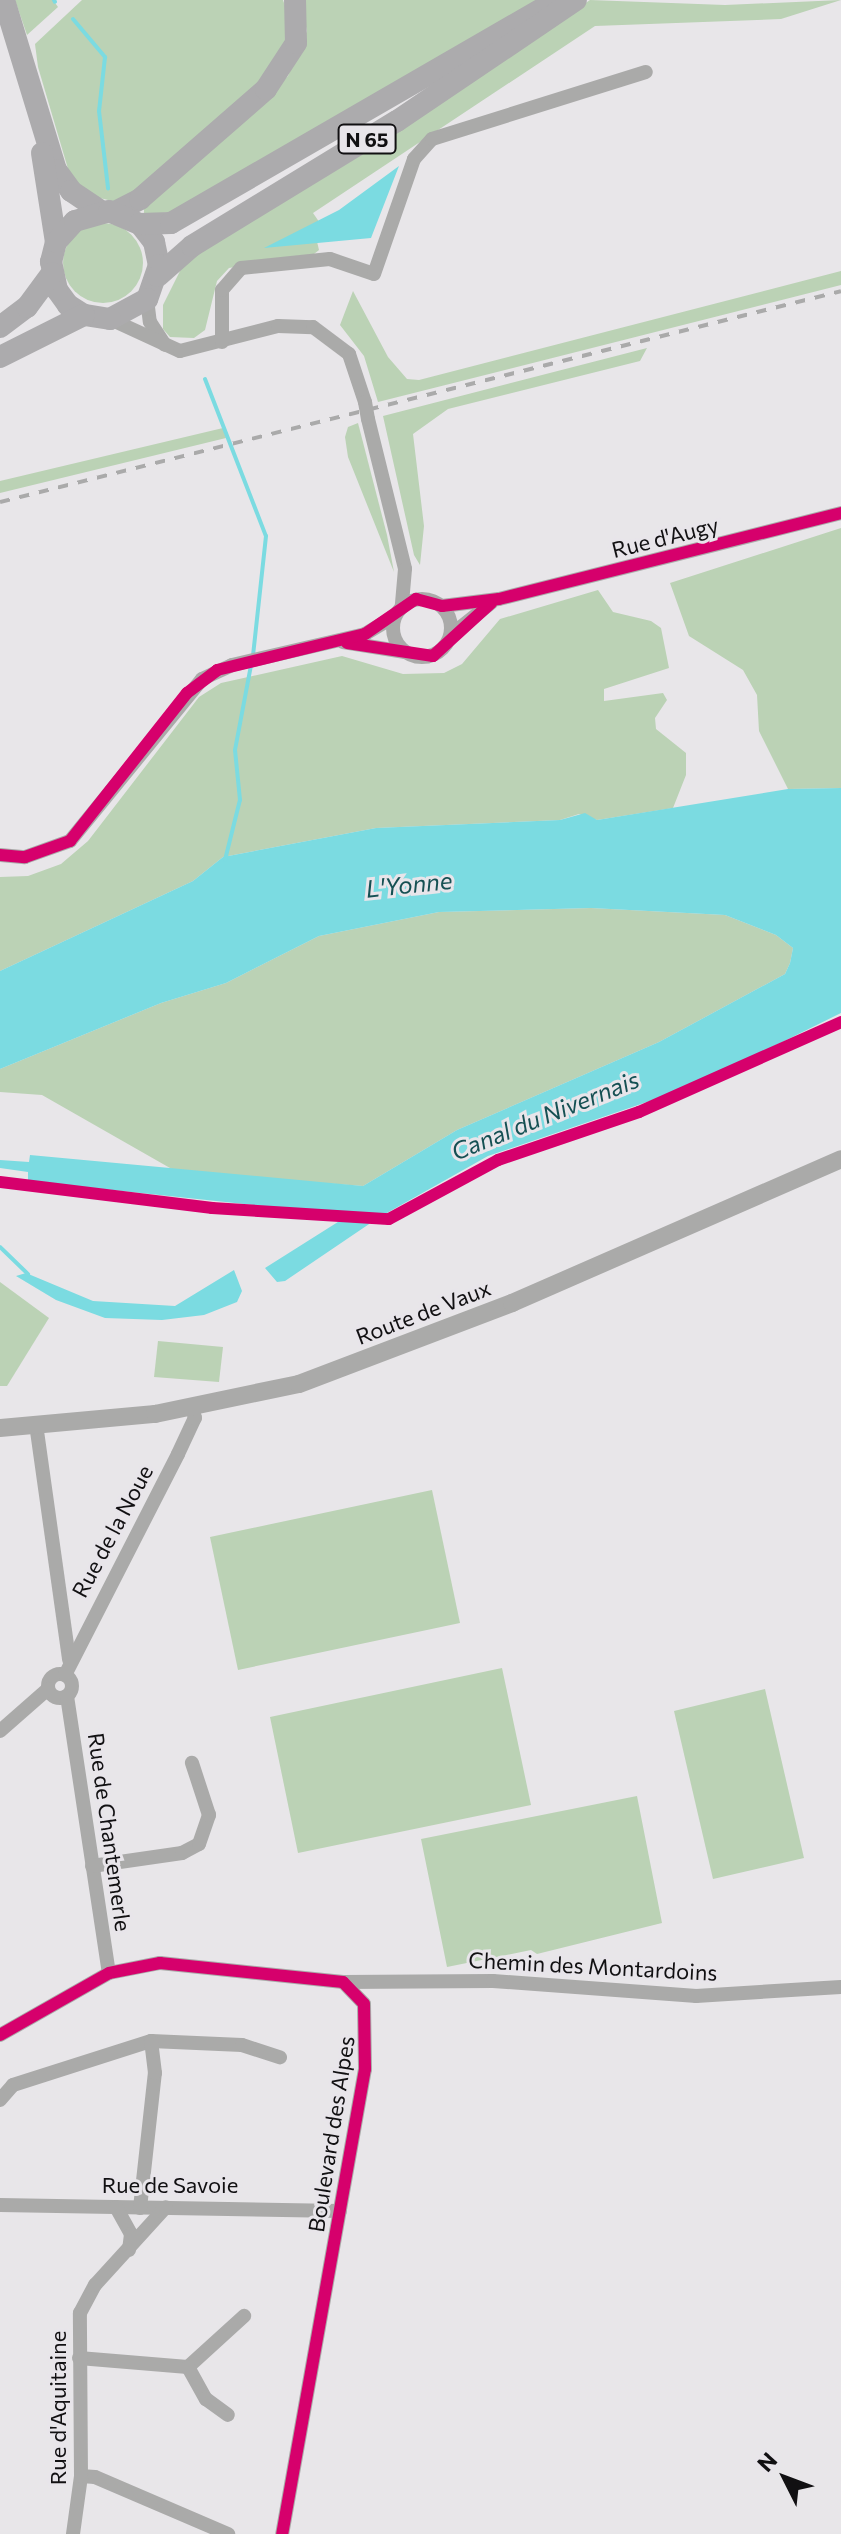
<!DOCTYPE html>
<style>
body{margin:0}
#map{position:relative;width:841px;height:2534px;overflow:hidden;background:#e8e6e9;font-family:Commissioner,sans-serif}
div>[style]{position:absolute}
.green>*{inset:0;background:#bbd2b5}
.round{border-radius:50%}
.water>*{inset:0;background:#7bdbe1}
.stream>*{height:4px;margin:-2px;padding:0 2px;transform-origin:2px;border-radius:2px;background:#7bdbe1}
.minor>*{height:14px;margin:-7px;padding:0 7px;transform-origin:7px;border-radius:7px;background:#aaaaa9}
.minor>.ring{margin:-7px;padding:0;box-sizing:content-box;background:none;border:14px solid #aaaaa9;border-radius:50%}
.tertiary>*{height:18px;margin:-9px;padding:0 9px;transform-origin:9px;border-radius:9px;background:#aaaaa9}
.primary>*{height:22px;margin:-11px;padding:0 11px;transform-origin:11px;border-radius:11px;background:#acabad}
.rail>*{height:4px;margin-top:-2px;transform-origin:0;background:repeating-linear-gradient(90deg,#aaa 0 10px,transparent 0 20px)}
.minor-bridge>*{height:14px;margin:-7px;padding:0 7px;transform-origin:7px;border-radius:7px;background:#aaaaa9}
.cycleway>*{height:12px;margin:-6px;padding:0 6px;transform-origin:6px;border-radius:6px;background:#d6006c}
span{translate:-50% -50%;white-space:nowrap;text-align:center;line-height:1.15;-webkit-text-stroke:6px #e8e5ea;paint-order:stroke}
.shield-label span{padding:2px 6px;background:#e8e5ea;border:2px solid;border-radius:6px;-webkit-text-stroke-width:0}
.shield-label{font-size:20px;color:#111012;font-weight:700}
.street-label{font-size:22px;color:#111012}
.water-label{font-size:24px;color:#155053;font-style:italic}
.north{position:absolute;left:745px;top:2438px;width:80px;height:80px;-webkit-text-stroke:6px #e8e5ea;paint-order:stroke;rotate:312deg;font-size:22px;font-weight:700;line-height:32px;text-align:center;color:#111012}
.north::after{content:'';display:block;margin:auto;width:28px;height:36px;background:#111012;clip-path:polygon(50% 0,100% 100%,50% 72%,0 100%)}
</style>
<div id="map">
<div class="green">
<div style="clip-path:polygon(15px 0,53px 0,58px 7px,27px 35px)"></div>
<div style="clip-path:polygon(82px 0,283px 0,289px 18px,286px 42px,262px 86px,121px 203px,91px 196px,71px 179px,38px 67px,35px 44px)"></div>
<div style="clip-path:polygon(300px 0,545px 0,178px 212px,144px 214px,144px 205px,288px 76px,307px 31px)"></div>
<div style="clip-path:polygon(590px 0,725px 5px,841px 0,781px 19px,595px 26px,313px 213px,324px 229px,315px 233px,319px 250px,314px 254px,229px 268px,217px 281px,205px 330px,194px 338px,170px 337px,163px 329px,163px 305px,181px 269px,202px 251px,376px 146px)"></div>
<div class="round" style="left:63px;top:223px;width:80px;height:80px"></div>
<div style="clip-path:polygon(841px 271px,841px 285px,378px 402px,364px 356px,340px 325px,353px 291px,388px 357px,407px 379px,419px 380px)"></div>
<div style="clip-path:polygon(647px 348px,640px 361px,448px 409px,413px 434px,424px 526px,420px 565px,414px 555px,383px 416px)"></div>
<div style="clip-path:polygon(358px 423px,387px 535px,394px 572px,348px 457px,345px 437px,348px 427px)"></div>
<div style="clip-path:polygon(223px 428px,226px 438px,0 493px,0 481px)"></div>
<div style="clip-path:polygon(841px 528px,841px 788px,788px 789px,759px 731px,757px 695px,743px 670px,689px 636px,670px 583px)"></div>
<div style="clip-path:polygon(598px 590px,613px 612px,651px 621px,661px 628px,669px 668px,604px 689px,604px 701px,663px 693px,667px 700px,655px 718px,656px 729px,686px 753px,686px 775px,673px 808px,597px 820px,579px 814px,560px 820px,376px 828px,223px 857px,193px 881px,0 971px,0 877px,28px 876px,61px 864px,88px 841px,199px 697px,221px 683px,342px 656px,403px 674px,444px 673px,462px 664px,500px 619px)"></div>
<div style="clip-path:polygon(591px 908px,725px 915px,776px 935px,793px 948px,790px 963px,785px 974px,659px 1042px,457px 1130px,363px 1186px,177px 1172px,42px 1095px,0 1092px,0 1069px,161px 1003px,226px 983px,319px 936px,439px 912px)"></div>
<div style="clip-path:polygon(0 1282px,49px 1318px,7px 1386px,0 1386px)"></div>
<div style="clip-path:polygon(158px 1341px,223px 1347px,219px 1382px,154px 1377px)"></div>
<div style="clip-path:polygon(432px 1490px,460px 1623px,238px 1670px,210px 1537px)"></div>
<div style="clip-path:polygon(502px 1668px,531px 1805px,298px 1853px,270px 1717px)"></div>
<div style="clip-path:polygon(765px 1689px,804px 1858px,713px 1879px,674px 1711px)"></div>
<div style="clip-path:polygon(637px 1796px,662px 1923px,537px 1954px,531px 1950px,447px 1967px,421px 1839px)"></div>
</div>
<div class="water">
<div style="clip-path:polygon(399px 166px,371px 238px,264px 248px,339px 210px)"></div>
<div style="clip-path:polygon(841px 788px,841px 1013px,691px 1087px,488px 1156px,378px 1218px,285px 1281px,277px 1282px,265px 1268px,349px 1215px,28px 1181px,28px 1172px,0 1168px,0 1160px,29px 1162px,30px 1155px,363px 1186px,457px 1130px,659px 1042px,785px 974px,790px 963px,793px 948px,776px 935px,725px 915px,591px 908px,439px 912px,319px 936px,226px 983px,161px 1003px,0 1069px,0 971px,193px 881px,223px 857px,376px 828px,560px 820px,585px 813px,597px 820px,788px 789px)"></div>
<div style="clip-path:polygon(234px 1270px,242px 1291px,237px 1302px,204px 1315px,162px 1320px,105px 1318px,56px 1300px,16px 1276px,26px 1273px,93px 1301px,175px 1306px)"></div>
</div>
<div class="stream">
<div style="left:54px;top:0;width:2px;rotate:63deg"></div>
<div style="left:73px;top:19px;width:50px;rotate:49.9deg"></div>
<div style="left:105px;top:57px;width:54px;rotate:96.3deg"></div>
<div style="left:99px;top:111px;width:78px;rotate:83.3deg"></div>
<div style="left:205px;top:379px;width:168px;rotate:68.8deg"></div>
<div style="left:266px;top:536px;width:121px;rotate:96.2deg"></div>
<div style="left:225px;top:860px;width:62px;rotate:-76deg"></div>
<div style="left:240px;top:800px;width:50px;rotate:-95.7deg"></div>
<div style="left:235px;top:750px;width:86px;rotate:-79.3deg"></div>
<div style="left:0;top:1247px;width:39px;rotate:44deg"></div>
</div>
<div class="minor">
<div style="left:147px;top:299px;width:23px;rotate:83deg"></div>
<div style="left:150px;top:322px;width:27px;rotate:57deg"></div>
<div style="left:110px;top:319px;width:77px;rotate:24.6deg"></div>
<div style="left:180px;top:351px;width:101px;rotate:-14.3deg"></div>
<div style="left:278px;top:326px;width:35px;rotate:2deg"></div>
<div style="left:313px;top:327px;width:45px;rotate:36.9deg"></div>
<div style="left:349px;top:354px;width:51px;rotate:71.6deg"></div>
<div style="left:222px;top:342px;width:52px;rotate:-90deg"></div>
<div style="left:222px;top:290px;width:29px;rotate:-49deg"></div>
<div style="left:241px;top:268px;width:89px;rotate:-5.8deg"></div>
<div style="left:330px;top:259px;width:46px;rotate:18.8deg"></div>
<div style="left:374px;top:274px;width:122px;rotate:-70.8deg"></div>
<div style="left:414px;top:159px;width:27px;rotate:-48deg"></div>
<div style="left:432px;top:139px;width:224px;rotate:-17.4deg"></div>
<div style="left:368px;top:419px;width:154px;rotate:76.1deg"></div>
<div style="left:405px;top:569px;width:37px;rotate:95deg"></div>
<div class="ring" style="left:393px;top:599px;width:44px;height:44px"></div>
<div style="left:442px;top:606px;width:57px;rotate:-7deg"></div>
<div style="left:499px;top:599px;width:353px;rotate:-14.1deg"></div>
<div style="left:451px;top:635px;width:51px;rotate:-38.7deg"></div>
<div style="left:343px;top:642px;width:63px;rotate:9.2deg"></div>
<div style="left:0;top:855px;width:25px;rotate:5deg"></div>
<div style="left:25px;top:857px;width:48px;rotate:-19.6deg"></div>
<div style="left:70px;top:841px;width:209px;rotate:-50.8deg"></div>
<div style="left:202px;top:679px;width:33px;rotate:-25deg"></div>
<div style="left:232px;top:665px;width:137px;rotate:-13.1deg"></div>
<div style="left:365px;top:634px;width:35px;rotate:-31deg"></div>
<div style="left:36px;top:1424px;width:238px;rotate:82deg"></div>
<div class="ring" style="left:48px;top:1674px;width:10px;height:10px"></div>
<div style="left:65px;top:1675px;width:248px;rotate:-62.9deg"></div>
<div style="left:178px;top:1454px;width:40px;rotate:-65deg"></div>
<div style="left:195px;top:1418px;width:11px;rotate:-105deg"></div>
<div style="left:67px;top:1696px;width:280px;rotate:81.4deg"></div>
<div style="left:0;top:1731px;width:64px;rotate:-41.2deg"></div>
<div style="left:92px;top:1866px;width:91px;rotate:-8.2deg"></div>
<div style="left:182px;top:1853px;width:19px;rotate:-28deg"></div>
<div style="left:199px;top:1844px;width:31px;rotate:-71deg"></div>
<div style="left:209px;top:1815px;width:55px;rotate:-108.1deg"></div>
<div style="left:343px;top:1982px;width:150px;rotate:-0.4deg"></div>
<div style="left:493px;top:1981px;width:204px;rotate:4.2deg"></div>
<div style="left:696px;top:1996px;width:145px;rotate:-3.6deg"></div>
<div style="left:0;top:2035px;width:125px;rotate:-29.6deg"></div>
<div style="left:109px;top:1973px;width:52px;rotate:-11.1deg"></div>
<div style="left:160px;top:1963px;width:184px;rotate:5.9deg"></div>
<div style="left:343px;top:1982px;width:30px;rotate:46deg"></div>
<div style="left:364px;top:2004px;width:65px;rotate:89.1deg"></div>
<div style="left:365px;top:2069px;width:472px;rotate:100.1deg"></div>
<div style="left:0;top:2100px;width:20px;rotate:-49deg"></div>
<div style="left:13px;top:2085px;width:145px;rotate:-17.7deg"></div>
<div style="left:151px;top:2041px;width:91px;rotate:2.5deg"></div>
<div style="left:242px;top:2045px;width:40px;rotate:18deg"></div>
<div style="left:0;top:2205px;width:340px;rotate:1deg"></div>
<div style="left:116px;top:2207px;width:31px;rotate:61deg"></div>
<div style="left:131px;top:2234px;width:16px;rotate:97deg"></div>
<div style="left:140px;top:2208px;width:136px;rotate:-83.7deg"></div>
<div style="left:155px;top:2073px;width:32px;rotate:-97deg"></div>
<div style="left:79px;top:2358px;width:109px;rotate:4.7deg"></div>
<div style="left:188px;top:2367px;width:76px;rotate:-42.3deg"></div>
<div style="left:188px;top:2367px;width:37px;rotate:61deg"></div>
<div style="left:206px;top:2399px;width:27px;rotate:36deg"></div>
<div style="left:81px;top:2476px;width:14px;rotate:4deg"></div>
<div style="left:95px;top:2477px;width:145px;rotate:23.2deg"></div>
<div style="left:73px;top:2534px;width:59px;rotate:-82.1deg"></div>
<div style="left:81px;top:2476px;width:163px;rotate:-90.4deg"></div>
<div style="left:80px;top:2313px;width:32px;rotate:-62deg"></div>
<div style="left:95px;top:2285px;width:105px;rotate:-47.7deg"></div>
</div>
<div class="tertiary">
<div style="left:0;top:1428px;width:156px;rotate:-5.2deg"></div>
<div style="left:155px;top:1414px;width:147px;rotate:-11.8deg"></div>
<div style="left:299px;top:1384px;width:228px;rotate:-20.8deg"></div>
<div style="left:512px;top:1303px;width:359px;rotate:-23.6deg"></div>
</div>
<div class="primary">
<div style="left:4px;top:0;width:178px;rotate:73deg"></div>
<div style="left:56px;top:170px;width:26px;rotate:54deg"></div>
<div style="left:71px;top:191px;width:37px;rotate:34deg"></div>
<div style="left:42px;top:153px;width:90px;rotate:81.1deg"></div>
<div style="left:115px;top:212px;width:28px;rotate:-27deg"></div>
<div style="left:140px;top:199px;width:167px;rotate:-41.1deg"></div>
<div style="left:266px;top:89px;width:55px;rotate:-56.9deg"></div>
<div style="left:296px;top:43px;width:43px;rotate:-91.3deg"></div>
<div style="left:140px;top:224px;width:23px;rotate:52deg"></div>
<div style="left:154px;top:242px;width:24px;rotate:78deg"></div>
<div style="left:159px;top:265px;width:36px;rotate:109deg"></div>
<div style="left:147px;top:299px;width:42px;rotate:151.6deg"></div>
<div style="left:110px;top:319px;width:26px;rotate:-171deg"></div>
<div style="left:84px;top:315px;width:19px;rotate:-148deg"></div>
<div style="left:68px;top:305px;width:19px;rotate:-126deg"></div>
<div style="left:57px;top:290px;width:29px;rotate:-102deg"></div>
<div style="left:51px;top:262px;width:21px;rotate:-76deg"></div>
<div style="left:56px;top:242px;width:28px;rotate:-48deg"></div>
<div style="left:75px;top:221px;width:35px;rotate:-16deg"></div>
<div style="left:109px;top:211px;width:34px;rotate:23deg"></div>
<div style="left:140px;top:224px;width:31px;rotate:-2deg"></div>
<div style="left:171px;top:223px;width:446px;rotate:-30deg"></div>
<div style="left:158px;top:276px;width:45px;rotate:-41.4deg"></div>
<div style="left:192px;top:246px;width:240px;rotate:-31.4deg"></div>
<div style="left:397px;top:121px;width:216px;rotate:-34.1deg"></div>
<div style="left:0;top:327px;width:34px;rotate:-37deg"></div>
<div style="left:27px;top:307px;width:42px;rotate:-53.7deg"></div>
<div style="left:0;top:357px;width:94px;rotate:-26.6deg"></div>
</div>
<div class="rail">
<div style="left:0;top:502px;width:867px;rotate:-14.08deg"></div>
</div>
<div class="minor-bridge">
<div style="left:365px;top:402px;width:17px;rotate:80deg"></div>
</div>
<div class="cycleway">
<div style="left:347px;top:643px;width:87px;rotate:8.6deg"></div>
<div style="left:433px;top:656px;width:79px;rotate:-42.4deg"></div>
<div style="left:0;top:855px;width:25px;rotate:5deg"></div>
<div style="left:25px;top:857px;width:48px;rotate:-19.6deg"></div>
<div style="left:70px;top:841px;width:189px;rotate:-51.7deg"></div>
<div style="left:187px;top:693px;width:38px;rotate:-37deg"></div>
<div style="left:217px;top:670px;width:152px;rotate:-13.7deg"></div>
<div style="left:365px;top:634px;width:62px;rotate:-34.5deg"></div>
<div style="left:416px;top:599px;width:27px;rotate:15deg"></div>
<div style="left:442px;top:606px;width:57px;rotate:-7deg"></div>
<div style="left:499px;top:599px;width:353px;rotate:-14.1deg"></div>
<div style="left:0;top:1182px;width:214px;rotate:7deg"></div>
<div style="left:212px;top:1208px;width:177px;rotate:3.6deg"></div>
<div style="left:389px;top:1219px;width:124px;rotate:-28.4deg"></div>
<div style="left:498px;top:1160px;width:149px;rotate:-18.8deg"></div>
<div style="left:639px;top:1112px;width:221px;rotate:-24deg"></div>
<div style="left:0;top:2035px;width:125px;rotate:-29.6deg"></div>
<div style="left:109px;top:1973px;width:52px;rotate:-11.1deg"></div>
<div style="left:160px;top:1963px;width:184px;rotate:5.9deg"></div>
<div style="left:343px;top:1982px;width:30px;rotate:46deg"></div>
<div style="left:364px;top:2004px;width:65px;rotate:89.1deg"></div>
<div style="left:365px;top:2069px;width:472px;rotate:100.1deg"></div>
</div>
<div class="shield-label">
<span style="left:367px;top:139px">N 65</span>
</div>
<div class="street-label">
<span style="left:665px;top:537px;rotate:-14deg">Rue d'Augy</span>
<span style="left:423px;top:1312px;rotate:-21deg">Route de Vaux</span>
<span style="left:112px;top:1531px;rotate:-62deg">Rue de la Noue</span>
<span style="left:110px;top:1832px;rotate:82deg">Rue de Chantemerle</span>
<span style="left:593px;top:1966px;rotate:3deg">Chemin des Montardoins</span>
<span style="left:331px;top:2134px;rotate:-81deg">Boulevard des Alpes</span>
<span style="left:170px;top:2185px">Rue de Savoie</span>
<span style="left:58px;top:2408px;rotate:-90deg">Rue d'Aquitaine</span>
</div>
<div class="water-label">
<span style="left:409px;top:884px;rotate:-6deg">L'Yonne</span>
<span style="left:545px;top:1115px;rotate:-22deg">Canal du Nivernais</span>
</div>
<div class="north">N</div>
</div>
